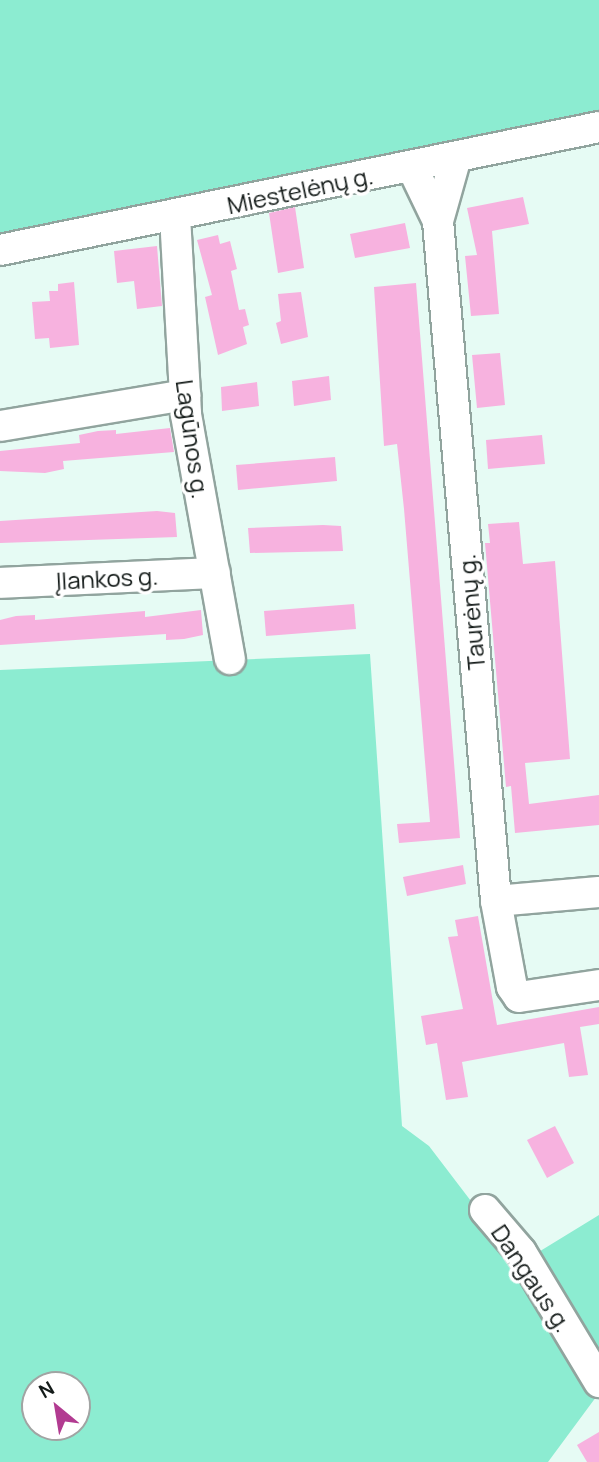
<!DOCTYPE html>
<meta charset="utf-8">
<style>
body{margin:0}
#map{position:relative;width:599px;height:1462px;overflow:hidden;background:#e6fbf4;font-family:Manrope,sans-serif}
div>[style]{position:absolute}
.green>*{inset:0;background:#8cecd1}
.building>*{inset:0;background:#f7b2df}
.roads{filter:drop-shadow(2px 0 #91a49e) drop-shadow(-2px 0 #91a49e) drop-shadow(0 2px #91a49e) drop-shadow(0 -2px #91a49e)}
.minor>*{height:30px;margin:-15px;padding:0 15px;transform-origin:15px;border-radius:15px;background:#fff}
span{translate:-50% -50%;white-space:nowrap;text-align:center;line-height:1.15;-webkit-text-stroke:7px #fff;paint-order:stroke}
.street-label{font-size:24px;color:#141b19}
.north{position:absolute;left:21px;top:1371px;width:70px;height:70px;box-sizing:border-box;background:#fff;border:2px solid #a1a4a3;border-radius:50%;rotate:330deg;font-size:19px;font-weight:700;line-height:28px;text-align:center;color:#141b19}
.north::after{content:'';display:block;margin:auto;width:24px;height:32px;background:#b23b91;clip-path:polygon(50% 0,100% 100%,50% 72%,0 100%)}
</style>
<div id="map">
<div class="green">
<div style="clip-path:polygon(0 0,599px 0,599px 116px,0 236px)"></div>
<div style="clip-path:polygon(evenodd,370px 654px,402px 1126px,429px 1146px,519px 1264px,599px 1215px,599px 1393px,548px 1462px,0 1462px,0 670px,370px 654px,35px 1385px,77px 1385px,77px 1427px,35px 1427px,35px 1385px)"></div>
</div>
<div class="building">
<div style="clip-path:polygon(523px 197px,529px 224px,492px 231px,499px 314px,471px 316px,465px 256px,477px 255px,467px 208px)"></div>
<div style="clip-path:polygon(295px 207px,304px 268px,278px 273px,269px 213px)"></div>
<div style="clip-path:polygon(405px 223px,410px 248px,355px 258px,350px 234px)"></div>
<div style="clip-path:polygon(218px 235px,220px 244px,230px 241px,237px 269px,231px 271px,239px 310px,245px 309px,249px 325px,243px 327px,247px 344px,218px 355px,205px 297px,212px 295px,197px 240px)"></div>
<div style="clip-path:polygon(157px 246px,162px 306px,137px 309px,134px 281px,117px 283px,114px 251px)"></div>
<div style="clip-path:polygon(74px 282px,79px 345px,50px 348px,49px 338px,35px 339px,32px 302px,50px 301px,49px 291px,58px 291px,58px 284px)"></div>
<div style="clip-path:polygon(416px 283px,460px 838px,399px 843px,397px 824px,430px 822px,404px 509px,397px 444px,384px 446px,374px 287px)"></div>
<div style="clip-path:polygon(301px 292px,308px 337px,281px 344px,276px 323px,281px 321px,278px 294px)"></div>
<div style="clip-path:polygon(500px 353px,505px 405px,477px 408px,472px 355px)"></div>
<div style="clip-path:polygon(329px 376px,331px 400px,294px 406px,292px 381px)"></div>
<div style="clip-path:polygon(257px 382px,259px 406px,222px 411px,221px 387px)"></div>
<div style="clip-path:polygon(170px 428px,174px 452px,63px 461px,64px 469px,45px 473px,0 471px,0 451px,80px 443px,79px 435px,98px 431px,116px 430px,116px 434px)"></div>
<div style="clip-path:polygon(542px 435px,545px 464px,488px 469px,486px 440px)"></div>
<div style="clip-path:polygon(335px 457px,337px 481px,238px 490px,236px 465px)"></div>
<div style="clip-path:polygon(157px 511px,175px 513px,177px 537px,0 543px,0 521px)"></div>
<div style="clip-path:polygon(519px 522px,523px 564px,555px 561px,570px 759px,525px 763px,529px 804px,599px 795px,599px 825px,515px 833px,511px 786px,506px 787px,485px 543px,490px 543px,488px 524px)"></div>
<div style="clip-path:polygon(323px 525px,341px 526px,343px 551px,250px 553px,248px 528px)"></div>
<div style="clip-path:polygon(354px 604px,356px 629px,266px 636px,264px 611px)"></div>
<div style="clip-path:polygon(201px 610px,203px 635px,184px 639px,166px 640px,166px 634px,0 645px,0 620px,16px 616px,35px 615px,35px 620px,145px 611px,145px 617px)"></div>
<div style="clip-path:polygon(463px 865px,466px 884px,407px 896px,403px 877px)"></div>
<div style="clip-path:polygon(478px 916px,497px 1025px,599px 1007px,599px 1024px,580px 1027px,588px 1075px,569px 1077px,564px 1043px,462px 1062px,468px 1097px,446px 1100px,437px 1043px,426px 1045px,421px 1016px,463px 1009px,448px 937px,458px 936px,455px 920px)"></div>
<div style="clip-path:polygon(555px 1126px,574px 1163px,547px 1178px,527px 1140px)"></div>
<div style="clip-path:polygon(599px 1432px,599px 1462px,587px 1462px,577px 1445px)"></div>
</div>
<div class="roads">
<div class="minor">
<div style="left:412px;top:167px;width:60px;rotate:64.3deg"></div>
<div style="left:438px;top:221px;width:66px;rotate:-74.3deg"></div>
<div style="left:175px;top:216px;width:199px;rotate:86.8deg"></div>
<div style="left:186px;top:415px;width:248px;rotate:79.8deg"></div>
<div style="left:438px;top:221px;width:682px;rotate:85.12deg"></div>
<div style="left:496px;top:901px;width:103px;rotate:-5deg"></div>
<div style="left:0;top:250px;width:611px;rotate:-11.6deg"></div>
<div style="left:0;top:426px;width:188px;rotate:-9.5deg"></div>
<div style="left:0;top:583px;width:215px;rotate:-2.7deg"></div>
<div style="left:496px;top:901px;width:87px;rotate:79.5deg"></div>
<div style="left:512px;top:987px;width:12px;rotate:55deg"></div>
<div style="left:519px;top:997px;width:81px;rotate:-8.5deg"></div>
<div style="left:485px;top:1210px;width:55px;rotate:49.4deg"></div>
<div style="left:521px;top:1252px;width:152px;rotate:59deg"></div>
</div>
</div>
<div class="street-label">
<span style="left:300px;top:190px;rotate:-12deg">Miestelėnų g.</span>
<span style="left:193px;top:439px;rotate:82deg">Lagūnos g.</span>
<span style="left:107px;top:578px;rotate:-3deg">Įlankos g.</span>
<span style="left:471px;top:612px;rotate:-95deg">Taurėnų g.</span>
<span style="left:532px;top:1278px;rotate:56deg">Dangaus g.</span>
</div>
<div class="north">N</div>
</div>
